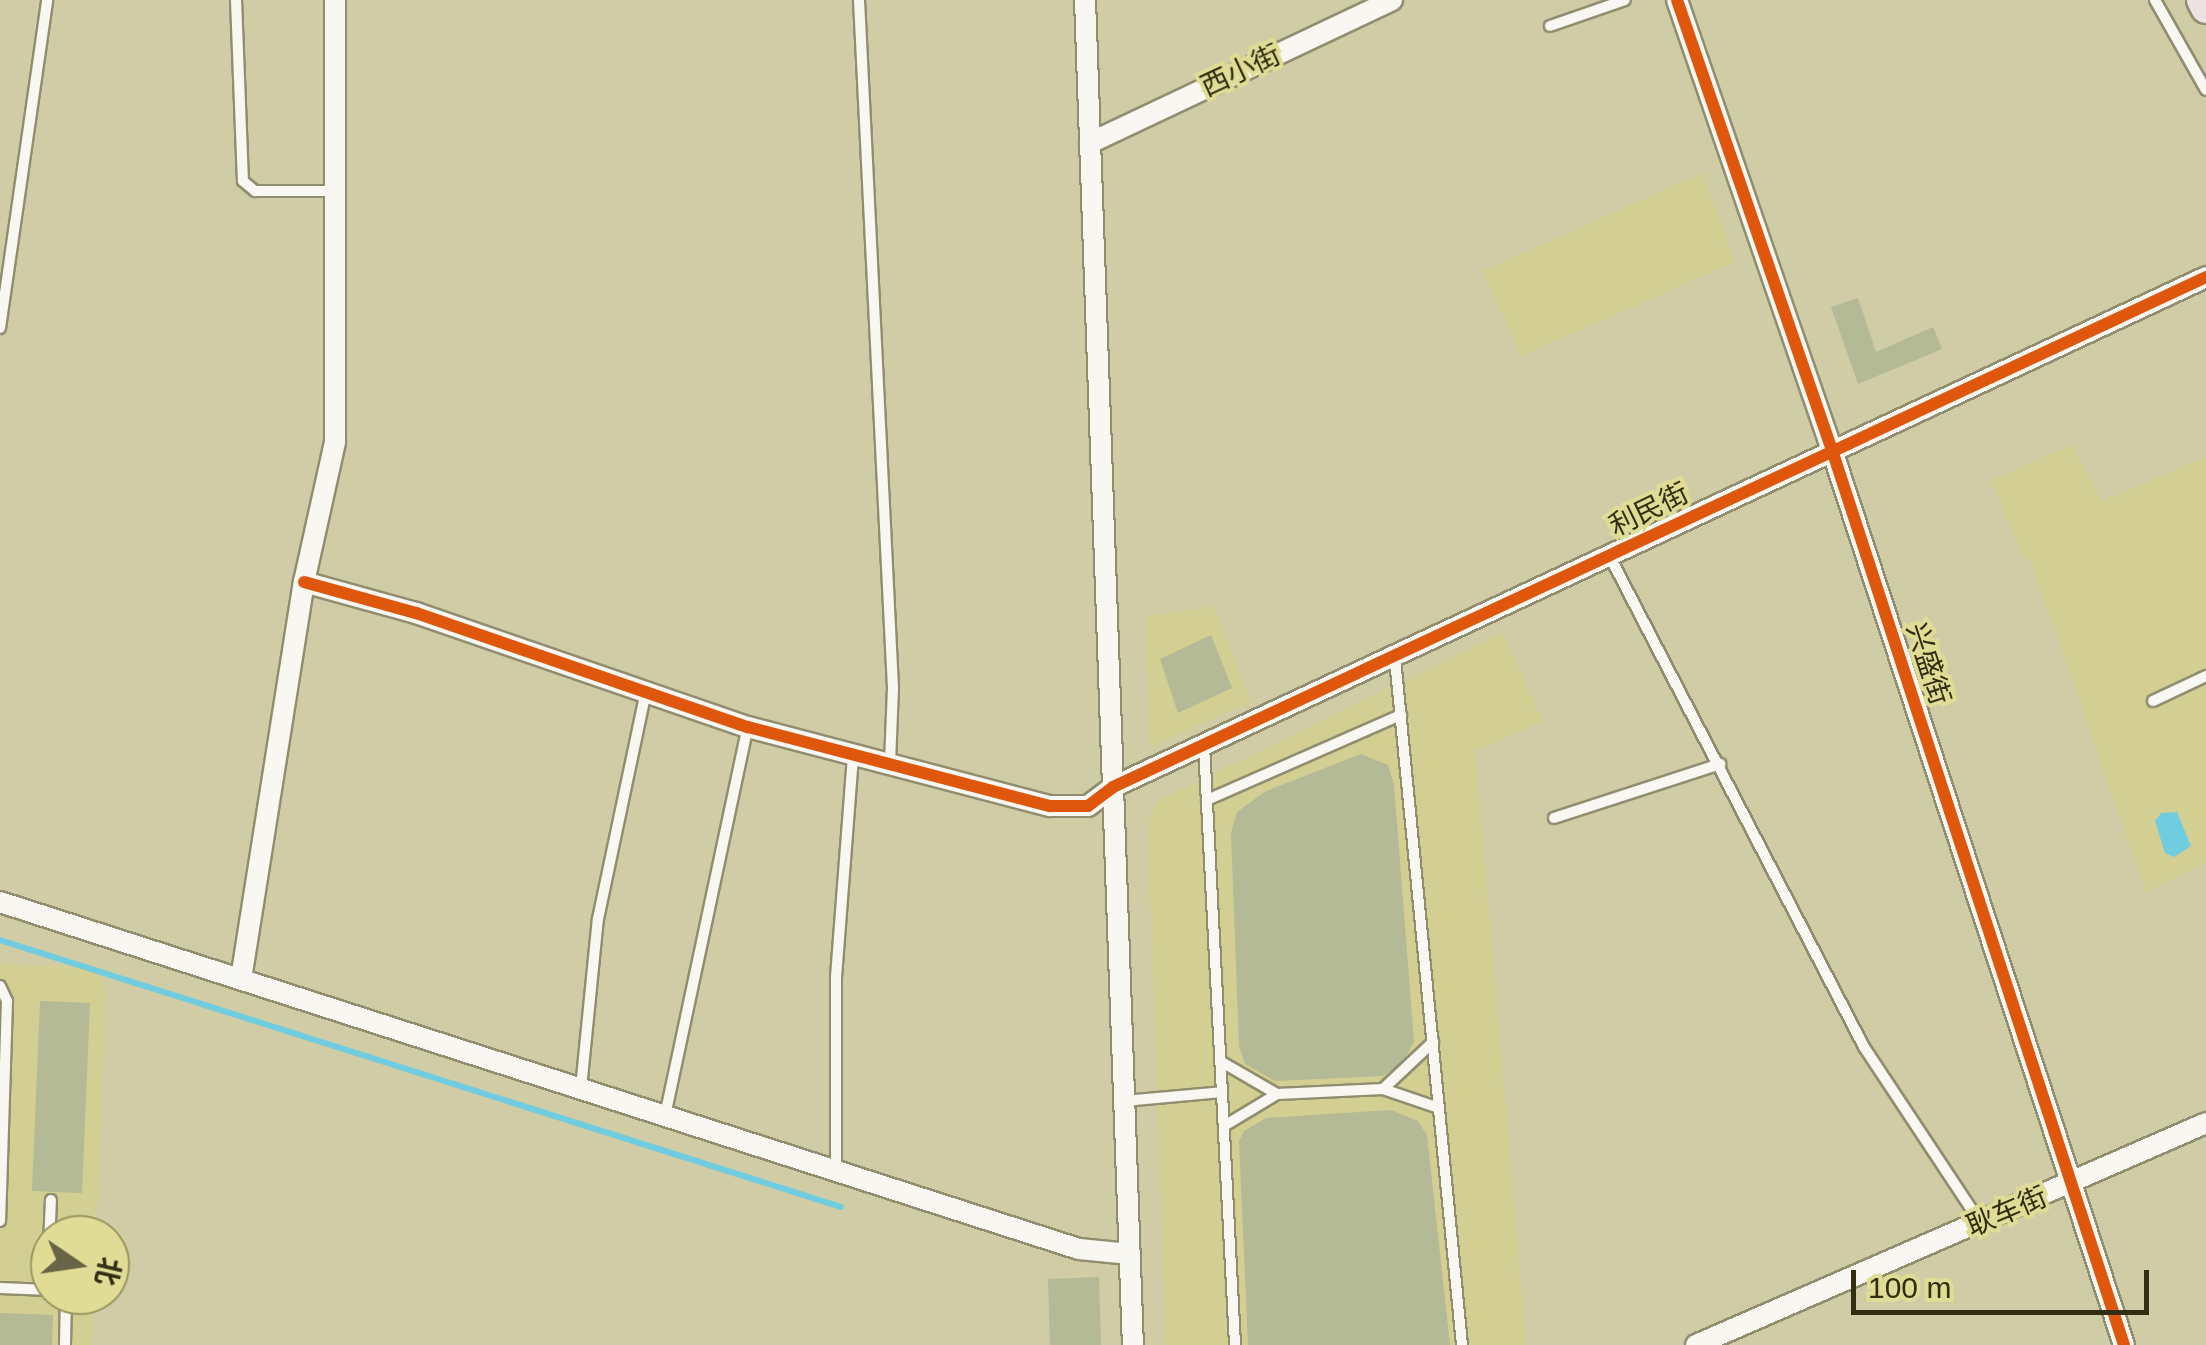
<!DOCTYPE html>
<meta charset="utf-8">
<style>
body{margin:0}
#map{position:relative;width:2206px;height:1345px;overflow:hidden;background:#cfcca6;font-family:Helvetica,"Noto Sans SC",sans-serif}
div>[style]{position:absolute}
.built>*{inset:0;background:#d3cf92}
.water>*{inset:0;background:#70ccdf}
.stream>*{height:6px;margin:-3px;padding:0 3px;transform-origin:3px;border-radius:3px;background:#70ccdf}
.building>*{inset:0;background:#b4b996}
.roads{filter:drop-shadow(2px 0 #908e6f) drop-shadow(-2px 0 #908e6f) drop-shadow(0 2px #908e6f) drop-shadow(0 -2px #908e6f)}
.lane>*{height:10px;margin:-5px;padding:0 5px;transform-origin:5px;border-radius:5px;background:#f8f7f2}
.street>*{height:20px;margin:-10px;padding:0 10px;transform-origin:10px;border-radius:10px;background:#f8f7f2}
.primary>*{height:30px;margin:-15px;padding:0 15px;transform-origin:15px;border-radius:15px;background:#ece3e2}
.cycleway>*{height:12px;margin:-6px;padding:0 6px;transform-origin:6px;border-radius:6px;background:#df570c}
span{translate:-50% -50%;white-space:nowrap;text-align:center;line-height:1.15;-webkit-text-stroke:8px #e0db95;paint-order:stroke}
.street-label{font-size:28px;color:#312e12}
.north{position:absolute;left:30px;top:1215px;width:100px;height:100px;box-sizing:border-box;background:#e0db95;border:2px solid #9a9661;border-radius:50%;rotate:103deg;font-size:28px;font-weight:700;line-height:40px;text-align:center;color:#312e12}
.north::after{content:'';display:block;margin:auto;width:35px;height:45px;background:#686546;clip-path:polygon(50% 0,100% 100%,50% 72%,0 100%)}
.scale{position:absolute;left:1851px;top:1270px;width:298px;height:45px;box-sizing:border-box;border:5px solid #312e12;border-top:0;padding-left:12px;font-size:30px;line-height:35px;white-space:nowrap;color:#312e12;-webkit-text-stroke:8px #e0db95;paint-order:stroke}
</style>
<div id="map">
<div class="built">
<div style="clip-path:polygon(1702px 173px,1735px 262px,1521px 356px,1483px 271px)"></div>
<div style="clip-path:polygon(2071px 445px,2102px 501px,2206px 457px,2206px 863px,2146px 892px,2030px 558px,2024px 559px,1991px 481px)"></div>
<div style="clip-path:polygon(1214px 606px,1251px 702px,1150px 747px,1146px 617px)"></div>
<div style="clip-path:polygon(1502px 633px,1543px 721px,1475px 751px,1526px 1345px,1166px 1345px,1148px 830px,1153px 809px,1158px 801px)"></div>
<div style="clip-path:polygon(0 964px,92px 967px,106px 987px,96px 1235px,50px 1235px,50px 1295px,94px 1295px,92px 1345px,0 1345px)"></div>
</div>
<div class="water">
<div style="clip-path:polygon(2177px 812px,2191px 846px,2174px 857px,2165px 853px,2155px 821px,2161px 813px)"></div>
</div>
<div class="stream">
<div style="left:0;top:940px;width:882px;rotate:17.61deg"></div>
</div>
<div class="building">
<div style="clip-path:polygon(1858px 298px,1876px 352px,1933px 327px,1942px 349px,1858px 384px,1831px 307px)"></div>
<div style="clip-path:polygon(1211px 635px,1232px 688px,1178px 713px,1160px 659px)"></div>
<div style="clip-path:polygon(1361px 754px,1388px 765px,1394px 785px,1414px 1042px,1403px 1062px,1383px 1076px,1275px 1081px,1245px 1064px,1239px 1046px,1231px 833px,1237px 812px,1266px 791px)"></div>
<div style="clip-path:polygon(40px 1001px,90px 1003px,82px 1193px,32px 1191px)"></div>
<div style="clip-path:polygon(1391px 1110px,1418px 1121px,1427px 1135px,1450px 1345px,1248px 1345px,1239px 1141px,1244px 1131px,1266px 1118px)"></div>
<div style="clip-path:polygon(1099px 1277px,1101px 1345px,1050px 1345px,1048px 1279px)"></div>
<div style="clip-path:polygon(0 1313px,53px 1315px,52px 1345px,0 1345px)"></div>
</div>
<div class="roads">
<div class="lane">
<div style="left:236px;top:0;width:181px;rotate:87.8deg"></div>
<div style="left:243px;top:181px;width:16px;rotate:40deg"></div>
<div style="left:255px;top:191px;width:77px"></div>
<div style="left:859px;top:0;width:689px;rotate:87.17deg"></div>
<div style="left:893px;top:688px;width:75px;rotate:92.3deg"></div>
<div style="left:2155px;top:0;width:103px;rotate:60.5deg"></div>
<div style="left:1550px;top:26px;width:79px;rotate:-19.1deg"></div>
<div style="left:0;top:328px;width:331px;rotate:-81.8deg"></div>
<div style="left:1610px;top:557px;width:552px;rotate:62.6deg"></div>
<div style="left:1864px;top:1047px;width:210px;rotate:56.5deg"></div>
<div style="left:1395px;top:659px;width:689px;rotate:84.42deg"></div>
<div style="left:2153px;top:701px;width:59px;rotate:-25.3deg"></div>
<div style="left:1204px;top:745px;width:601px;rotate:87.04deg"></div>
<div style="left:1207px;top:800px;width:212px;rotate:-23.7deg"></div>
<div style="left:1554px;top:818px;width:175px;rotate:-18deg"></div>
<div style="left:0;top:986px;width:17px;rotate:65deg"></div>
<div style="left:7px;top:1001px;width:220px;rotate:91.8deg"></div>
<div style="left:1220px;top:1061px;width:66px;rotate:30.1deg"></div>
<div style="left:581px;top:1088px;width:170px;rotate:-84.3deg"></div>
<div style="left:598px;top:919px;width:232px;rotate:-78.1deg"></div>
<div style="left:1383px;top:1089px;width:69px;rotate:-43.2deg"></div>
<div style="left:1124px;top:1101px;width:98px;rotate:-5.2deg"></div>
<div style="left:665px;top:1116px;width:398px;rotate:-78deg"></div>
<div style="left:1224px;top:1126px;width:62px;rotate:-31.1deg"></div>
<div style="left:1277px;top:1094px;width:106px;rotate:-2.7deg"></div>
<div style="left:1383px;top:1089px;width:59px;rotate:18.7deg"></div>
<div style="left:836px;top:1171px;width:194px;rotate:-90deg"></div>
<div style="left:836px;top:977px;width:222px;rotate:-85.6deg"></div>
<div style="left:0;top:1288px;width:50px;rotate:2.3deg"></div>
<div style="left:47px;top:1290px;width:90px;rotate:-87.5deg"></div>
<div style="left:65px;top:1345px;width:50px;rotate:-88.9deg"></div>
</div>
<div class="street">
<div style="left:1085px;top:0;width:1346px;rotate:87.96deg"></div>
<div style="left:1677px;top:0;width:476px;rotate:71deg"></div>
<div style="left:1832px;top:450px;width:941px;rotate:71.93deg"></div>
<div style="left:1090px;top:143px;width:334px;rotate:-25.3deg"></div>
<div style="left:304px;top:582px;width:116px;rotate:15.5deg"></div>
<div style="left:416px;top:613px;width:351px;rotate:19deg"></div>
<div style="left:748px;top:727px;width:312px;rotate:14.7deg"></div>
<div style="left:1050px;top:806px;width:38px"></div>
<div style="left:1088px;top:806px;width:31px;rotate:-37deg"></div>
<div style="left:1113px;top:787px;width:1206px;rotate:-25.01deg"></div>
<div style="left:0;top:902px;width:1133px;rotate:17.83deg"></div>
<div style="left:1079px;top:1249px;width:51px;rotate:5.6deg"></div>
<div style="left:241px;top:979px;width:402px;rotate:-81deg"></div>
<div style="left:304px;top:582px;width:143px;rotate:-77.5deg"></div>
<div style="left:335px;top:442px;width:442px;rotate:-90deg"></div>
<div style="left:1696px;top:1345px;width:556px;rotate:-23.52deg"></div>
</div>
<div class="primary">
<div style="left:2202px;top:0;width:9px;rotate:63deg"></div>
</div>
</div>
<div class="cycleway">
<div style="left:1677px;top:0;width:476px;rotate:71deg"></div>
<div style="left:1832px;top:450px;width:941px;rotate:71.93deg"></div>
<div style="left:304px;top:582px;width:116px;rotate:15.5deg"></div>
<div style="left:416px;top:613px;width:351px;rotate:19deg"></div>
<div style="left:748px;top:727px;width:312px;rotate:14.7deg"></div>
<div style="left:1050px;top:806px;width:38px"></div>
<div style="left:1088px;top:806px;width:31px;rotate:-37deg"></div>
<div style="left:1113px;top:787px;width:1206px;rotate:-25.01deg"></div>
</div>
<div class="street-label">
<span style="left:1241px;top:71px;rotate:-25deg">西小街</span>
<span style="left:1649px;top:510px;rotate:-26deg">利民街</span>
<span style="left:1928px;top:664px;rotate:72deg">兴盛街</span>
<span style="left:2007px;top:1212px;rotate:-23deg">耿车街</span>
</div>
<div class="north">北</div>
<div class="scale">100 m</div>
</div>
